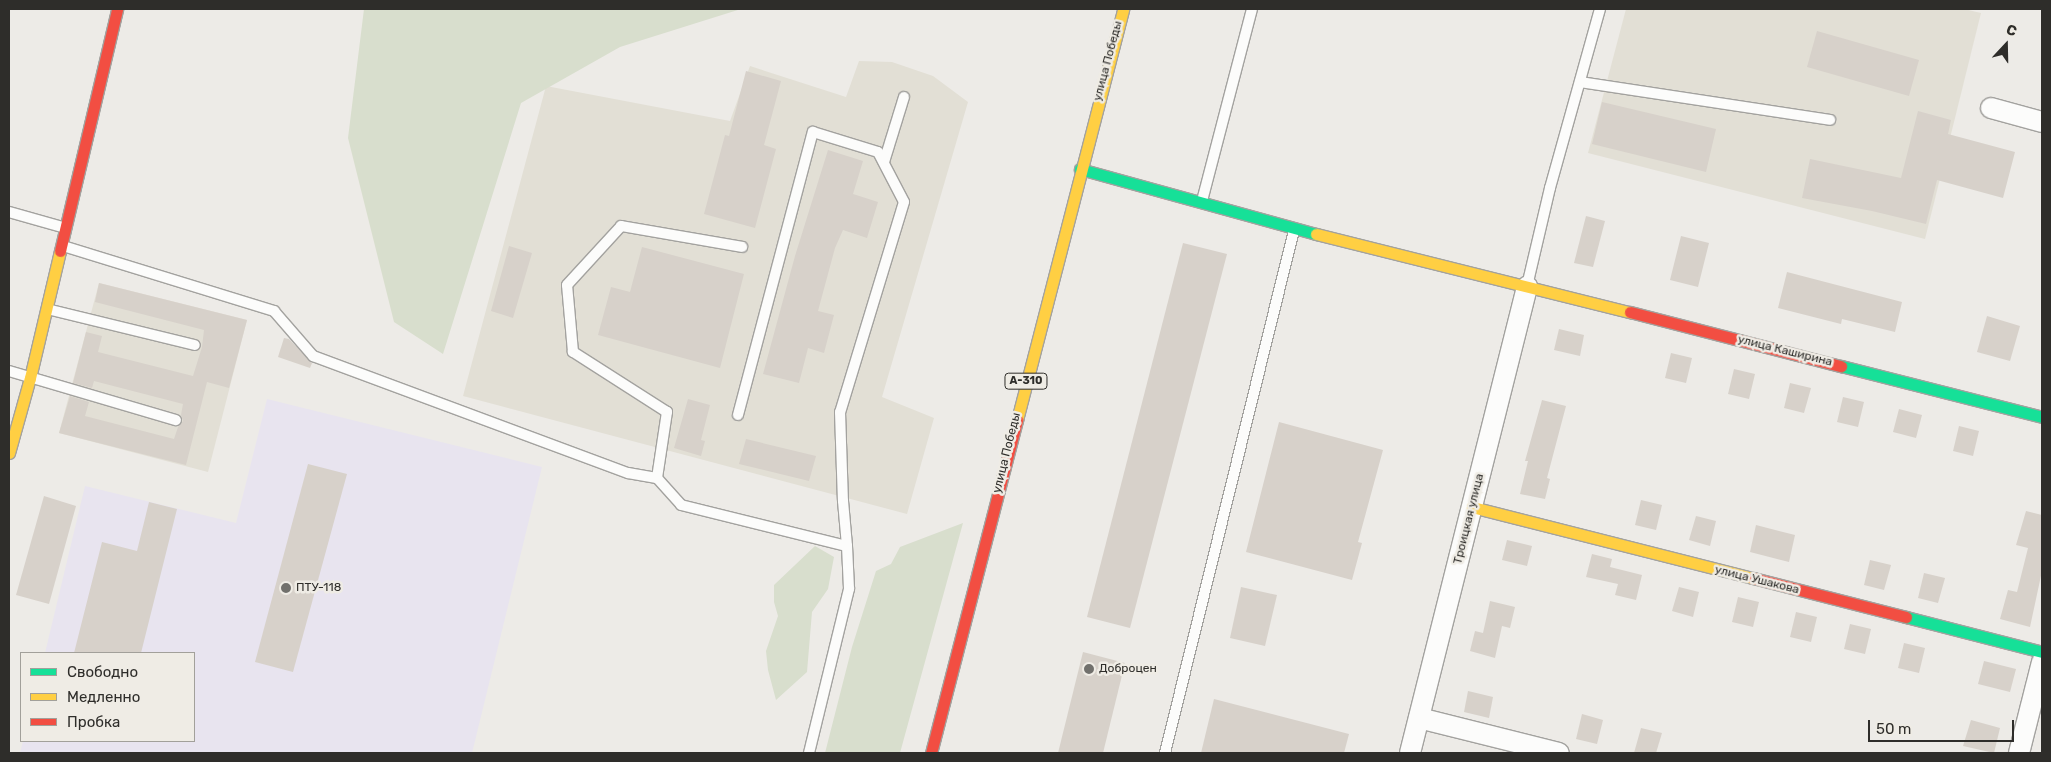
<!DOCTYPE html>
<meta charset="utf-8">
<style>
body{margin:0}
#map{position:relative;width:2051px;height:762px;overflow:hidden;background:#edebe7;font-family:Rubik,sans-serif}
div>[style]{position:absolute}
.built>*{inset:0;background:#e2dfd5}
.education>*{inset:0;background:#e8e4ef}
.green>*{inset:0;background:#d8decd}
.building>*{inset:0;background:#d7d1ca}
.roads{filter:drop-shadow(1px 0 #a3a29f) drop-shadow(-1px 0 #a3a29f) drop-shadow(0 1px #a3a29f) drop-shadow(0 -1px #a3a29f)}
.lane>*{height:10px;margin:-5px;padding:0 5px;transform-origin:5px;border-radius:5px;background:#fcfcfb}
.street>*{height:20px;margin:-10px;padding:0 10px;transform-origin:10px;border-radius:10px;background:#fcfcfb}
.fast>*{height:11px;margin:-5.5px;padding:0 5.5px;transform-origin:5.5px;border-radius:5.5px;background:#16e098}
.slow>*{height:11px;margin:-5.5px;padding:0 5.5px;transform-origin:5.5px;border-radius:5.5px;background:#ffcf43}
.jam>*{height:11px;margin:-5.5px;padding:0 5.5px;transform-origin:5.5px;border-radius:5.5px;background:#f24e42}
.dots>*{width:14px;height:14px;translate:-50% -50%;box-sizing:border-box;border:2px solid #efece5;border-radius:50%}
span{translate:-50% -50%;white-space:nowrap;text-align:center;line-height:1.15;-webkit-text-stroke:5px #efece5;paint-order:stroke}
.shield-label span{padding:1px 4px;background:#efece5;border:1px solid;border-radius:4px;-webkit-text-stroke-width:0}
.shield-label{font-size:11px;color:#2e2d2a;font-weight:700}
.street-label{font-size:12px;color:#2e2d2a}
.poi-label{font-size:12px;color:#2e2d2a}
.left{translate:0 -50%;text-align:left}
.frame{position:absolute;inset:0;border:10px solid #2e2d2a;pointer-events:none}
.legend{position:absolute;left:20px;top:652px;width:175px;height:90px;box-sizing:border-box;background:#efece5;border:1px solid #a2a09a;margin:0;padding:6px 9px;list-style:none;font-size:15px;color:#2e2d2a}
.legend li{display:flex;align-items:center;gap:10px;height:25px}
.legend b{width:25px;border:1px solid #a2a09a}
.north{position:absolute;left:1981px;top:20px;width:50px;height:50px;-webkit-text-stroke:4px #efece5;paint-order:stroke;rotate:21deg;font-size:14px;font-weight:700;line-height:20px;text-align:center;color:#2e2d2a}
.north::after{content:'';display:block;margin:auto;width:18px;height:22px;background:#2e2d2a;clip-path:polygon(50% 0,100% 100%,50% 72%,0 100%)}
.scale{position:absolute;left:1868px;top:720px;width:146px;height:22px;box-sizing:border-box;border:2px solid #2e2d2a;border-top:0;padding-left:6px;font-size:15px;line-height:18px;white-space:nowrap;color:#2e2d2a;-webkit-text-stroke:4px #efece5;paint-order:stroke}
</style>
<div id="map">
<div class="built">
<div style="clip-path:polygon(1626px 9px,1964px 9px,1981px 13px,1925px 239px,1588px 153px)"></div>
<div style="clip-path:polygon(859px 61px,892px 62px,933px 76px,968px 102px,882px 397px,934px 418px,907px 514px,463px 396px,546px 86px,730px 121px,750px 66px,846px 97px)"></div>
<div style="clip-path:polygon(99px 283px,247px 320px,208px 472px,59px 433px)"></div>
</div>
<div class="education">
<div style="clip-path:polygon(267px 399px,542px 467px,472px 753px,20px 753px,23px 741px,194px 741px,194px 653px,45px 653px,85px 486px,236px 523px)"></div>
</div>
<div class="green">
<div style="clip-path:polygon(364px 9px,741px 9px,620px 47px,521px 103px,443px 354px,394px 322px,348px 138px)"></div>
<div style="clip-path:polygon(963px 523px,900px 753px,825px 753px,852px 647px,876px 571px,891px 564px,900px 547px)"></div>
<div style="clip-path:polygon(815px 546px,834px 557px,828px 589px,812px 612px,807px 672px,776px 700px,768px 670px,766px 651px,778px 616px,774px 602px,774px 585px)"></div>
</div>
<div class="building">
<div style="clip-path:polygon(1817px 31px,1919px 60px,1909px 96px,1807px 67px)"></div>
<div style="clip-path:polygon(746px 71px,781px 81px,764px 145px,776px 149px,755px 228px,704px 214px,725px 135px,729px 136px)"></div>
<div style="clip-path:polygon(1602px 102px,1716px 129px,1706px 172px,1592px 144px)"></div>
<div style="clip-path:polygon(1918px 111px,1951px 120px,1948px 134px,2015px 152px,2003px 198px,1937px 180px,1926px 224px,1872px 211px,1802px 198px,1810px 159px,1901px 178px)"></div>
<div style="clip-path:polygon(828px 150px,863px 161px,853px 194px,878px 202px,867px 238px,843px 230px,835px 248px,818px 311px,834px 315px,824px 353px,808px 348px,799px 383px,763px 374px,795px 256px)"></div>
<div style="clip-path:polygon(1586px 216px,1605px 221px,1593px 267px,1574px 263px)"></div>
<div style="clip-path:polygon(1681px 236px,1709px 243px,1698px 287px,1670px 280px)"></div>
<div style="clip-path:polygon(1183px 243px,1227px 254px,1130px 628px,1087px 617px)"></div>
<div style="clip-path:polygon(509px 246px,532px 253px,513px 318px,491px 311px)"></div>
<div style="clip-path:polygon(642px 247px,744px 274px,720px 368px,598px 335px,611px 287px,630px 292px)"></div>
<div style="clip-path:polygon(1787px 272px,1902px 302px,1895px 332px,1842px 319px,1841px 324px,1778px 308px)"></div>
<div style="clip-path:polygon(99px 283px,247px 320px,229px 388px,207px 382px,186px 465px,59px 433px,70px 396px,89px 402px,85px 416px,174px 439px,178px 427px,183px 421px,181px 415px,183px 404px,94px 381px,92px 388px,73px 383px,86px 332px,102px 336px,98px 352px,193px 376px,202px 347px,204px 330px,95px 302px)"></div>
<div style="clip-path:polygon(1987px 316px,2020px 326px,2010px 361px,1977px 352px)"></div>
<div style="clip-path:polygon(1559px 329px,1584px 335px,1580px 356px,1554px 350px)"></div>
<div style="clip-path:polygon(284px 338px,289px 339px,312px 363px,310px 368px,278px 357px)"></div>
<div style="clip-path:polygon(1671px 353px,1692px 358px,1686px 383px,1665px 378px)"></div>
<div style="clip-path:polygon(1734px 369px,1755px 374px,1749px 399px,1728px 394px)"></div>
<div style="clip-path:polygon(1790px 383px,1811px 388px,1804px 413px,1784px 408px)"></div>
<div style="clip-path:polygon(1843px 397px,1864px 402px,1858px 427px,1837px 422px)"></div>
<div style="clip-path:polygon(688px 399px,710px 405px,701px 440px,705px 441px,701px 456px,674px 448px)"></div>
<div style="clip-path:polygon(1542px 400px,1566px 406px,1547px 478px,1550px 479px,1545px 499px,1520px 494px,1528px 461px,1525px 461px)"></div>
<div style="clip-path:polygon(1899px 409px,1922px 415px,1916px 438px,1893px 432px)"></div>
<div style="clip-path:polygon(1279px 422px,1383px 450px,1358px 542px,1362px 543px,1352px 580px,1246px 552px)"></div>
<div style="clip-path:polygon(1959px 426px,1979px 431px,1973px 456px,1953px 451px)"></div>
<div style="clip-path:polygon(746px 439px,816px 456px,809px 481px,739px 464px)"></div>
<div style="clip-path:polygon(308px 464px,347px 474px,293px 672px,255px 662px)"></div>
<div style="clip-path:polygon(44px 496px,76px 506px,49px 604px,16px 595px)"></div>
<div style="clip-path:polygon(1641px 500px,1662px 505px,1656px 530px,1635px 525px)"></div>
<div style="clip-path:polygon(149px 502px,177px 509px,141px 653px,74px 653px,102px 542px,137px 551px)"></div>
<div style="clip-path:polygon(2026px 511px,2042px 515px,2042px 571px,2030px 627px,2000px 619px,2008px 590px,2017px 592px,2028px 548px,2016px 545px)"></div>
<div style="clip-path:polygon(1696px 516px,1716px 521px,1710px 546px,1689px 540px)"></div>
<div style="clip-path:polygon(1756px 525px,1795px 535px,1789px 562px,1750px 552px)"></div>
<div style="clip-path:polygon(1507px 540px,1532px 546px,1527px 566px,1502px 560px)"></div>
<div style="clip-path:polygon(1592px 554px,1612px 559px,1610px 567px,1642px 575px,1636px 600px,1615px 595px,1618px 584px,1586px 577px)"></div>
<div style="clip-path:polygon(1870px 560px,1891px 565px,1884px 590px,1864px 585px)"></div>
<div style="clip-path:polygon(1924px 573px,1945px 578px,1938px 603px,1918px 598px)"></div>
<div style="clip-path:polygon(1241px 587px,1277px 595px,1265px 646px,1230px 638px)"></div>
<div style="clip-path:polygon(1679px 587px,1699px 592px,1693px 617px,1672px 611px)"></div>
<div style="clip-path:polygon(1738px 597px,1759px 602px,1753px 627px,1732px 622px)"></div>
<div style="clip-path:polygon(1490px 601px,1515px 607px,1510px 628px,1502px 626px,1495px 658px,1470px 651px,1475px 631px,1483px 633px)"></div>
<div style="clip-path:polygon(1796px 612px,1817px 617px,1811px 642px,1790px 637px)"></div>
<div style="clip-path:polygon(1850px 624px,1871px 629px,1865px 654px,1844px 649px)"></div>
<div style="clip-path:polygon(1904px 643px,1925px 648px,1919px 673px,1898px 668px)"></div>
<div style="clip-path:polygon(1083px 652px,1125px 663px,1103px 753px,1058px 753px)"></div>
<div style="clip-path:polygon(1984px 661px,2016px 669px,2010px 692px,1978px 684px)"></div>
<div style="clip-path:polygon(1468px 691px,1493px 697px,1489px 718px,1464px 712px)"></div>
<div style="clip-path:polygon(1214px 699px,1349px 734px,1344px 753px,1201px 753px)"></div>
<div style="clip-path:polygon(1582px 714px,1603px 720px,1597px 744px,1576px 739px)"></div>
<div style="clip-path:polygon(1971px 720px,2000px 728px,1994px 753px,1963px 746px)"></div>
<div style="clip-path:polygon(1641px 728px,1662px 733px,1656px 753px,1634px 753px)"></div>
</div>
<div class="roads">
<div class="lane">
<div style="left:1580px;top:82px;width:253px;rotate:8.6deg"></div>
<div style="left:884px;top:162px;width:68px;rotate:-72.9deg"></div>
<div style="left:1202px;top:201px;width:198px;rotate:-75.4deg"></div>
<div style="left:9px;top:212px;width:59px;rotate:15.7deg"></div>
<div style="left:63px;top:246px;width:221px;rotate:17.1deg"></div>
<div style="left:274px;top:311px;width:60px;rotate:49.1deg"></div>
<div style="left:313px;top:356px;width:336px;rotate:20.4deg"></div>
<div style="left:628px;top:473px;width:29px;rotate:10deg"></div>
<div style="left:657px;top:478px;width:36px;rotate:48deg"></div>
<div style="left:681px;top:505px;width:171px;rotate:13.9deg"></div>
<div style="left:847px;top:546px;width:43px;rotate:87.3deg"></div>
<div style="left:849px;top:589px;width:169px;rotate:103.7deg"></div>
<div style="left:1527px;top:286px;width:101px;rotate:-76.8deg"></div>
<div style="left:1550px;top:188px;width:186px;rotate:-74.4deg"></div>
<div style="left:47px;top:309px;width:152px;rotate:13.7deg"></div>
<div style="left:9px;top:371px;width:174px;rotate:16.4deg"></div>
<div style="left:738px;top:415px;width:293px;rotate:-75.2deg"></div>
<div style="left:813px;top:132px;width:68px;rotate:17.1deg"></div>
<div style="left:878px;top:152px;width:56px;rotate:62.5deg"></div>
<div style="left:904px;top:202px;width:220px;rotate:106.9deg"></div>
<div style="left:840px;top:412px;width:89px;rotate:88.1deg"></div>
<div style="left:843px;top:501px;width:45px;rotate:84.9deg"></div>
<div style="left:657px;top:478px;width:67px;rotate:-81.4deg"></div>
<div style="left:667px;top:412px;width:112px;rotate:-147.4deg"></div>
<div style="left:573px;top:352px;width:67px;rotate:-95.1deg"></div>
<div style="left:567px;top:285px;width:80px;rotate:-47.5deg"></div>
<div style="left:621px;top:226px;width:123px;rotate:9.8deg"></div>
<div style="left:1165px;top:753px;width:539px;rotate:-76.14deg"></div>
</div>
<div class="street">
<div style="left:1991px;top:108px;width:53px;rotate:15.4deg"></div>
<div style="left:1419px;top:718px;width:144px;rotate:14deg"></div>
<div style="left:1410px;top:753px;width:481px;rotate:-75.9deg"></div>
<div style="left:2019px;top:753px;width:94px;rotate:-75.8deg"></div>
</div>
<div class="fast">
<div style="left:1080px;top:169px;width:245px;rotate:15.4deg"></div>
<div style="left:1841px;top:366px;width:207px;rotate:14.2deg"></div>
<div style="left:1906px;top:617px;width:140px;rotate:14.4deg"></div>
</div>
<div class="slow">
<div style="left:1316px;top:234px;width:324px;rotate:14deg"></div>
<div style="left:1017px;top:420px;width:424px;rotate:-75.5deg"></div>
<div style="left:9px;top:453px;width:78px;rotate:-74.4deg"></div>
<div style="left:30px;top:378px;width:130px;rotate:-76.7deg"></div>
<div style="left:1472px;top:507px;width:290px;rotate:14.2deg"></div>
</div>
<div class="jam">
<div style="left:60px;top:251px;width:249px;rotate:-76.7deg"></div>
<div style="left:1630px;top:312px;width:218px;rotate:14.4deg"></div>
<div style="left:1753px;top:578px;width:158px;rotate:14.3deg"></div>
<div style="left:931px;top:753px;width:344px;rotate:-75.5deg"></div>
</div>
</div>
<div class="dots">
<div style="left:286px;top:588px;background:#71706c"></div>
<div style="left:1089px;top:669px;background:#71706c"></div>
</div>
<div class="shield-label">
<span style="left:1026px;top:381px">А-310</span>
</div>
<div class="street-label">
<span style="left:1108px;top:61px;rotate:-75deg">улица Победы</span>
<span style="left:1785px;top:351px;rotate:14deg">улица Каширина</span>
<span style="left:1007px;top:453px;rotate:-76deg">улица Победы</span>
<span style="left:1469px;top:519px;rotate:-76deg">Троицкая улица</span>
<span style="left:1757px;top:580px;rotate:14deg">улица Ушакова</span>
</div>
<div class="poi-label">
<span class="left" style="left:296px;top:588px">ПТУ-118</span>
<span class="left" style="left:1099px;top:669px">Доброцен</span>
</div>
<div class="frame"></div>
<ul class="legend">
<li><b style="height:6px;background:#16e098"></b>Свободно</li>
<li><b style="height:6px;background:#ffcf43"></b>Медленно</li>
<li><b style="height:6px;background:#f24e42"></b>Пробка</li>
</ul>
<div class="north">С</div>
<div class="scale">50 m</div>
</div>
